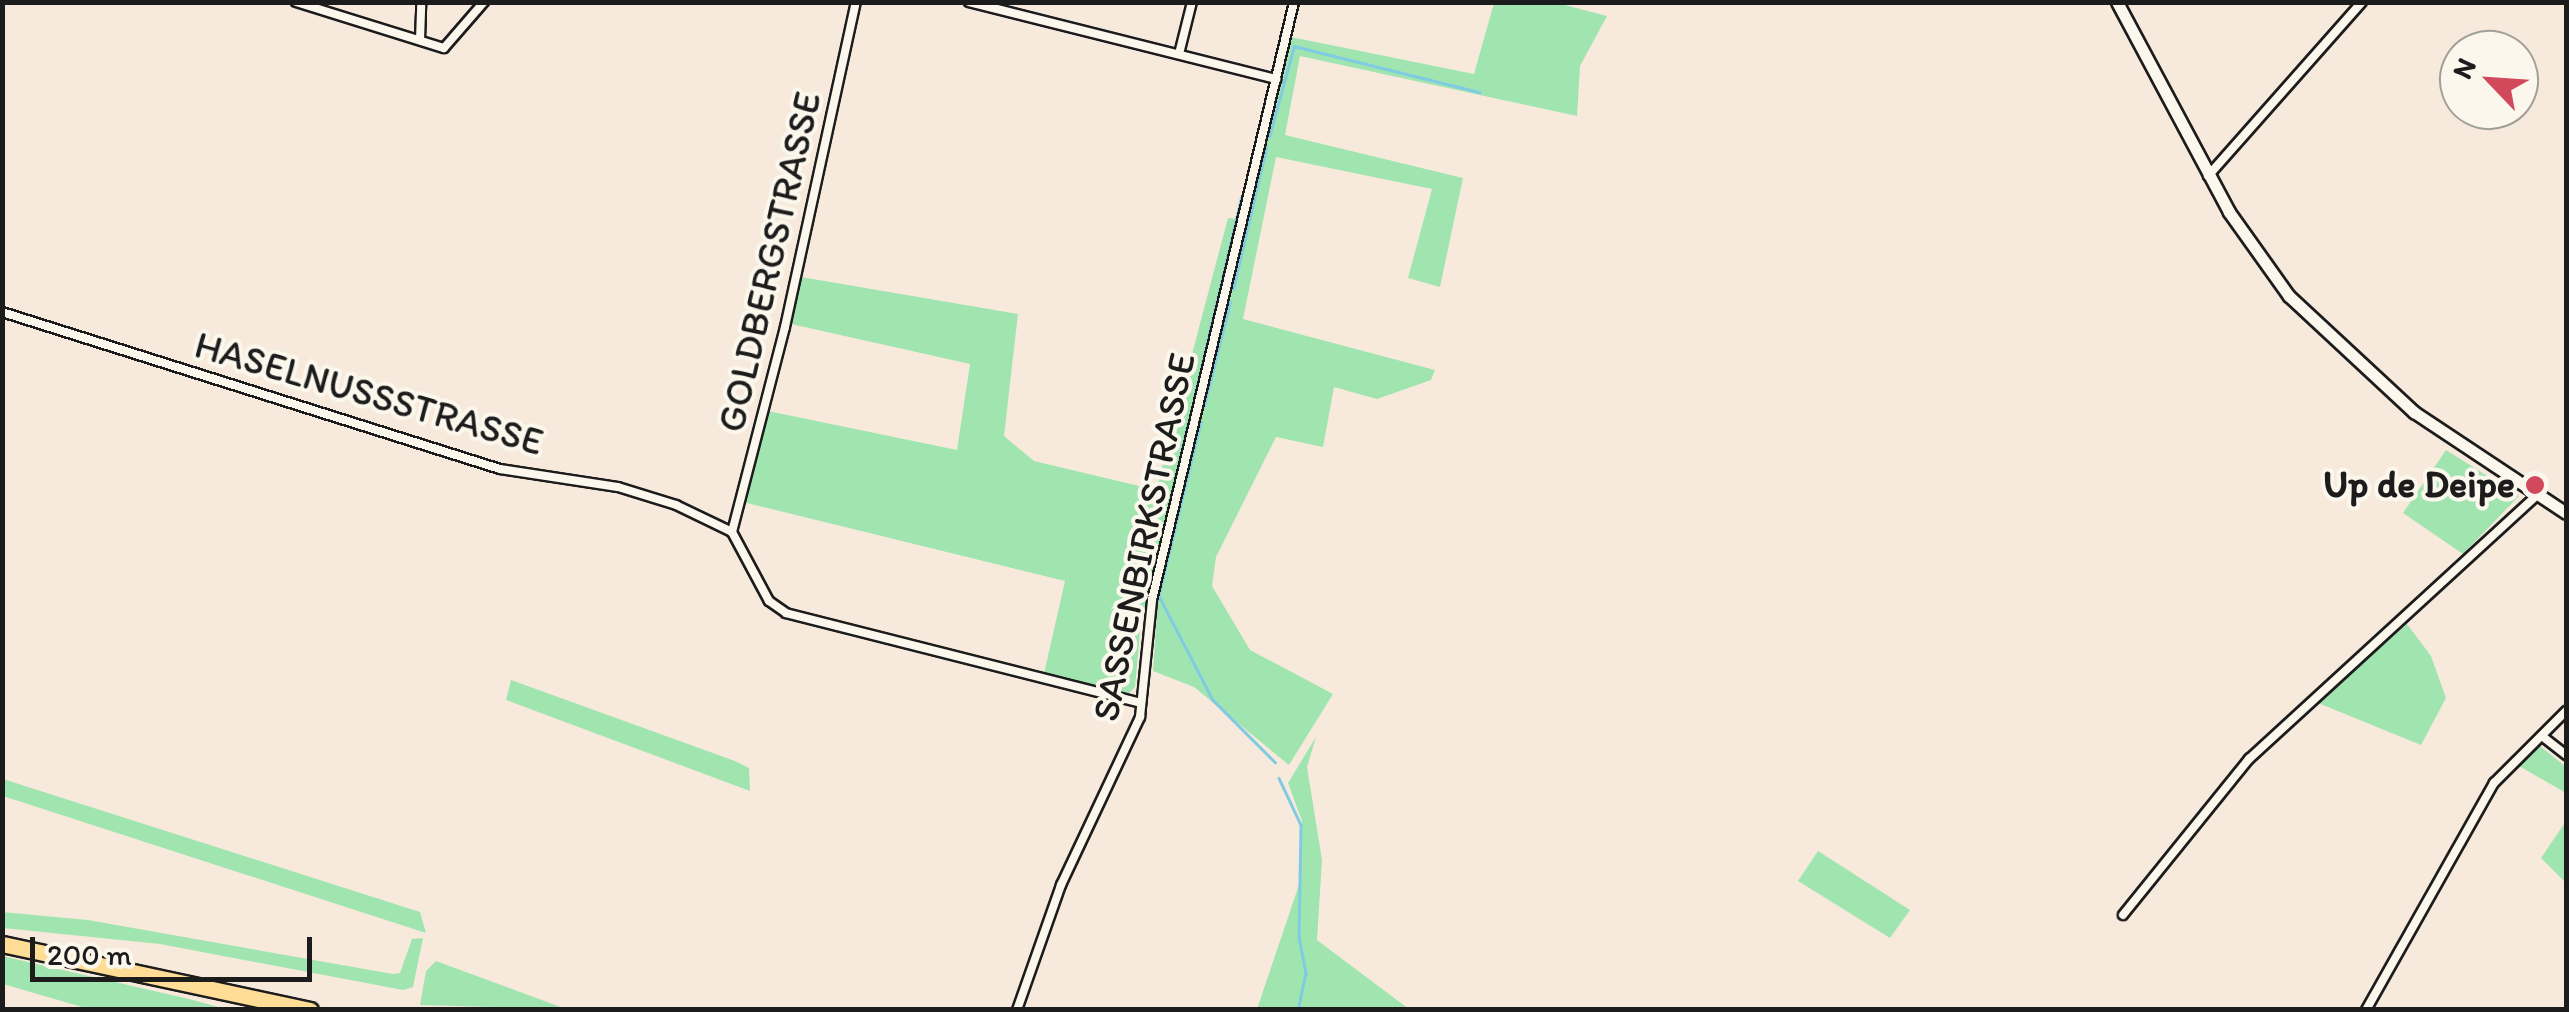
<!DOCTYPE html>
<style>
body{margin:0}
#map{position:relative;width:2569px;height:1012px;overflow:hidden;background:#f7eadc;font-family:Itim,sans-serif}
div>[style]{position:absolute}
.green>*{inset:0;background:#a0e5b0}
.stream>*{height:2.5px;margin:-1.25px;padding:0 1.25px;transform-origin:1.25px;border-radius:1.25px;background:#81cbe2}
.roads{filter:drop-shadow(2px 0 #1c1c1c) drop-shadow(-2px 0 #1c1c1c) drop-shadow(0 2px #1c1c1c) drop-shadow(0 -2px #1c1c1c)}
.street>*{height:8px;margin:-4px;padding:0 4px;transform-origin:4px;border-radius:4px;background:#fbf7ec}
.secondary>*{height:11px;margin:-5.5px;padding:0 5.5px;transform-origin:5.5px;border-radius:5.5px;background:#fbf7ec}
.highway>*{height:15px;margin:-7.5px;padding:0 7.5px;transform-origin:7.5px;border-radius:7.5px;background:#ffdd96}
.dots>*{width:28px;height:28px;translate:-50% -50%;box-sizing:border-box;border:5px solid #fbf7ec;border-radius:50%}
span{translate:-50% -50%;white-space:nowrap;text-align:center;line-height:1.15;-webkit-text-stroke:8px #fbf7ec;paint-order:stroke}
.street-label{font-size:38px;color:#1c1c1c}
.poi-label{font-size:38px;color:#1c1c1c;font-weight:700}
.right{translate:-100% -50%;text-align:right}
.frame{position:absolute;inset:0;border:5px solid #1c1c1c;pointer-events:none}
.north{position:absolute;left:2439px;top:30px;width:100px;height:100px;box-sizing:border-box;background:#fbf7ec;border:2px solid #a29f99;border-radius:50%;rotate:295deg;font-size:28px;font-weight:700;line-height:40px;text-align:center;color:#1c1c1c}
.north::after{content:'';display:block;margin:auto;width:35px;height:45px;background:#d1495b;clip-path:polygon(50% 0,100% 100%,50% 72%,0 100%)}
.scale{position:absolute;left:30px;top:937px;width:282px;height:45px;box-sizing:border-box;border:5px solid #1c1c1c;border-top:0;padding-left:12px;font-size:30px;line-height:35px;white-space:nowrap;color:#1c1c1c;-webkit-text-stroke:8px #fbf7ec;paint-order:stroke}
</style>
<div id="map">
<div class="green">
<div style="clip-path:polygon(1494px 3px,1557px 3px,1607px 16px,1580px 66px,1577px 116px,1300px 56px,1285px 135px,1463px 178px,1440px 287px,1408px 278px,1432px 189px,1276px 157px,1243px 319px,1435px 370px,1431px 380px,1377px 399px,1334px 387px,1323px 447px,1276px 437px,1216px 557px,1212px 586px,1250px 650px,1333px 694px,1289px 765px,1194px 687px,1153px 671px,1157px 613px,1142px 610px,1135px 687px,1126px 696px,1043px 678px,1065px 581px,743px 502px,768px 411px,957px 450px,970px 364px,791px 324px,801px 277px,1018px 314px,1004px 436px,1034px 461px,1156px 490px,1228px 218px,1249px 220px,1291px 37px,1474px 74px)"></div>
<div style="clip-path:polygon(2446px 450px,2519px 496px,2463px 554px,2403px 513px)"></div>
<div style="clip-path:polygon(2407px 624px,2431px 656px,2446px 698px,2421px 745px,2318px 703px)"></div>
<div style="clip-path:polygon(511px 680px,735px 761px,749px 768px,750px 791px,506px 700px)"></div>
<div style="clip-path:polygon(1316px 737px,1307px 767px,1322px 860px,1317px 940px,1409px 1009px,1257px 1009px,1299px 885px,1302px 821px,1288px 783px)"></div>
<div style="clip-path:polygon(2540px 746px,2566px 767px,2566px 793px,2519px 766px)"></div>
<div style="clip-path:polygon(3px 779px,420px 912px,426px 933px,3px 796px)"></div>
<div style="clip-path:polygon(2566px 821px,2566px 883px,2541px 858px)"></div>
<div style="clip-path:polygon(1818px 851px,1910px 910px,1890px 938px,1798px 881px)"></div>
<div style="clip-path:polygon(2px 912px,88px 920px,393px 974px,400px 973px,412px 939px,423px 938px,413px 987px,403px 990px,160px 944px,3px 928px)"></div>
<div style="clip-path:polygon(2px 956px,189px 999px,226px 1009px,89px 1009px,3px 984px)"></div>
<div style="clip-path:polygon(436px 961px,566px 1009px,420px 1005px,426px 971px)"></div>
</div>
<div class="stream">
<div style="left:1269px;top:137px;width:94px;rotate:-74.6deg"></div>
<div style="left:1294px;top:46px;width:191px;rotate:14deg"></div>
<div style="left:1233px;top:289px;width:145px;rotate:-76.8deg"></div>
<div style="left:1194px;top:398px;width:205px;rotate:-76.8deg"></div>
<div style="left:1204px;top:406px;width:107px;rotate:-76deg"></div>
<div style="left:1201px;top:422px;width:179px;rotate:103.6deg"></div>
<div style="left:1159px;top:596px;width:117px;rotate:62.6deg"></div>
<div style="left:1213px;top:700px;width:88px;rotate:45deg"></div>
<div style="left:1160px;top:545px;width:125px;rotate:-77.1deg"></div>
<div style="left:1139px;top:679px;width:123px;rotate:-81.6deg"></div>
<div style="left:1279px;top:778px;width:52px;rotate:64.9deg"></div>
<div style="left:1301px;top:825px;width:112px;rotate:91deg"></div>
<div style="left:1299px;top:937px;width:37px;rotate:79deg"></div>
<div style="left:1306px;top:973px;width:38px;rotate:102deg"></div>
</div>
<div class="roads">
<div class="street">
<div style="left:296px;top:2px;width:155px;rotate:17.3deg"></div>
<div style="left:444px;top:48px;width:61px;rotate:-49deg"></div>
<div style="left:969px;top:2px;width:317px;rotate:14.1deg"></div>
<div style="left:420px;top:40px;width:38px;rotate:-88deg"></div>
<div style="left:1179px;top:54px;width:54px;rotate:-76deg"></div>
<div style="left:2208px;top:176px;width:232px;rotate:-48.5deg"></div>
<div style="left:2px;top:312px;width:522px;rotate:17.5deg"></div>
<div style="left:500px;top:469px;width:119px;rotate:8.7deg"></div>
<div style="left:618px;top:487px;width:61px;rotate:17.2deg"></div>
<div style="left:676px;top:505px;width:62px;rotate:25.7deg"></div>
<div style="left:732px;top:532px;width:78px;rotate:61.8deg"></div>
<div style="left:769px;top:601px;width:21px;rotate:35deg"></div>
<div style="left:786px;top:613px;width:366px;rotate:14.2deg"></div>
<div style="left:732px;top:532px;width:212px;rotate:-75.5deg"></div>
<div style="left:785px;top:327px;width:333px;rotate:-77.7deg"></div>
<div style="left:2542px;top:736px;width:31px;rotate:38deg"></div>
<div style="left:2123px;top:915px;width:201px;rotate:-51.1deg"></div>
<div style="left:2249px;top:759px;width:392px;rotate:-42.5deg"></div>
<div style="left:1017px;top:1010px;width:133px;rotate:-70.6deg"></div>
<div style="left:1061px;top:885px;width:186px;rotate:-64.8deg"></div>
<div style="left:1140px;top:717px;width:118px;rotate:-84.1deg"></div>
<div style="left:1152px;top:600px;width:615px;rotate:-76.64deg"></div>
<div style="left:2366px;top:1010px;width:261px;rotate:-60.6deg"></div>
<div style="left:2494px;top:783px;width:102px;rotate:-45deg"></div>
</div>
<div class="secondary">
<div style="left:2117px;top:2px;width:238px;rotate:61.9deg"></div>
<div style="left:2229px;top:212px;width:103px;rotate:54.5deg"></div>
<div style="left:2289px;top:296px;width:171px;rotate:42.9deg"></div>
<div style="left:2414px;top:412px;width:182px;rotate:33.6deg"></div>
</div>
<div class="highway">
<div style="left:2px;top:944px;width:315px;rotate:12.1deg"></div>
</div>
</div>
<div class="dots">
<div style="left:2535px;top:485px;background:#d1495b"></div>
</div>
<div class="street-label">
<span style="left:770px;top:262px;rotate:-77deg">GOLDBERGSTRASSE</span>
<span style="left:369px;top:394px;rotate:16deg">HASELNUSSSTRASSE</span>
<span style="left:1144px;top:537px;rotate:-78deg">SASSENBIRKSTRASSE</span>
</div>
<div class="poi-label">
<span class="right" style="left:2515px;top:485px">Up de Deipe</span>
</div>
<div class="frame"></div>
<div class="north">N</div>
<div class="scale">200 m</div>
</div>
